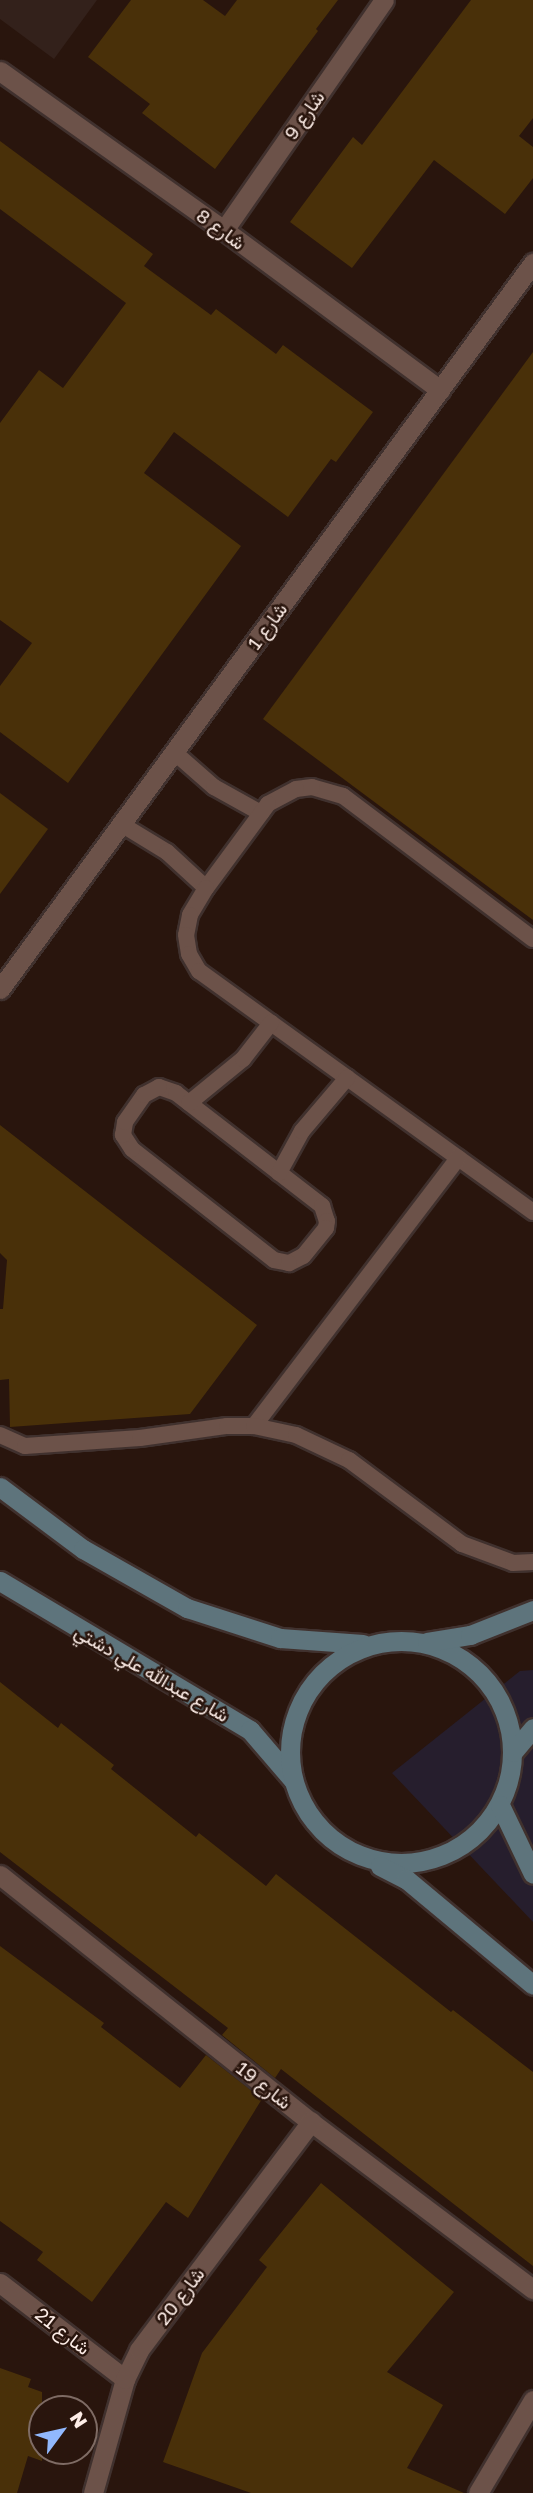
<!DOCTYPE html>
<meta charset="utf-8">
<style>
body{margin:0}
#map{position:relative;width:533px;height:2493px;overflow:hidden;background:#29150d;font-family:"Golos Text",Vazirmatn,sans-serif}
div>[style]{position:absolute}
.commercial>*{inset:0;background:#261e2d}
.education>*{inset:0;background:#33211b}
.building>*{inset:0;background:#493009}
.roads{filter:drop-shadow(2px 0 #40312e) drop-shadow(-2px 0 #40312e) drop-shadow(0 2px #40312e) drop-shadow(0 -2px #40312e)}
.service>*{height:16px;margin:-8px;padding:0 8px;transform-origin:8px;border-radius:8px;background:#6c5249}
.minor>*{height:19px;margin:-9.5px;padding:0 9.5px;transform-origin:9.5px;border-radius:9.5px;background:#6c5249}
.secondary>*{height:19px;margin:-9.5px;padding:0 9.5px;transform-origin:9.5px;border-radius:9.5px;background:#5e747c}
.secondary>.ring{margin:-9.5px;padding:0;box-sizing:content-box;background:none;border:19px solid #5e747c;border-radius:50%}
span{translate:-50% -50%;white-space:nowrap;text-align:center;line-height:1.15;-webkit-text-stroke:5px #29150d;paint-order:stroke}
.street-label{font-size:19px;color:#fdede7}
.north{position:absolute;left:28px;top:2395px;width:70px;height:70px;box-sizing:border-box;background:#29150d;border:2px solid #7e6b64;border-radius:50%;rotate:57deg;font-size:19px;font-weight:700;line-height:28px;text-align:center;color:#fdede7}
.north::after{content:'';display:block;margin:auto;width:24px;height:32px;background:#91b8fd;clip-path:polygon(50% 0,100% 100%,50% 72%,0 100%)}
</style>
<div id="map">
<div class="commercial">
<div style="clip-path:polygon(533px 1670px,533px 1922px,392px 1773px,520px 1671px)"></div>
</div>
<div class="education">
<div style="clip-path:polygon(0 0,97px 0,54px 59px,0 19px)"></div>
</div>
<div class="building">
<div style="clip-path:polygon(131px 0,203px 0,225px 16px,237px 0,338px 0,316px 29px,318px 31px,215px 169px,142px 113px,150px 104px,88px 57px)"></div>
<div style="clip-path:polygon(471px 0,533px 0,533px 118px,519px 136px,533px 147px,533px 178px,505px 214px,434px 160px,352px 268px,290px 222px,353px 137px,362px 145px)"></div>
<div style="clip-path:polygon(0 141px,153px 254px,144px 266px,211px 315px,216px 309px,276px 354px,283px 345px,373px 412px,336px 462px,331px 459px,288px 517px,174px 432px,144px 473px,241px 546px,68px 783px,0 732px,0 686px,32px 643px,0 620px,0 423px,39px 370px,63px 388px,126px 303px,0 209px)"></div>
<div style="clip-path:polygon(533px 352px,533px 920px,263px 719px)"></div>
<div style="clip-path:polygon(0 793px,48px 829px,0 894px)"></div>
<div style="clip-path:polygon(0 1125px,257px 1325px,190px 1414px,10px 1427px,9px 1379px,0 1380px,0 1309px,3px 1309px,7px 1260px,0 1253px)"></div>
<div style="clip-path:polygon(0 1682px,58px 1728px,61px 1723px,114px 1765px,111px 1769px,196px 1837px,199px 1833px,266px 1886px,276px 1874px,451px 2012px,453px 2010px,533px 2072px,533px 2266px,281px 2069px,275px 2078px,222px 2035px,228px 2028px,0 1852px)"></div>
<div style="clip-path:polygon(0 1946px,104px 2023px,101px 2027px,180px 2088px,206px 2055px,262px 2099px,188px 2218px,166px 2202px,92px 2302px,37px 2260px,43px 2252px,0 2221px)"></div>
<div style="clip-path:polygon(321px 2183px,454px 2292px,387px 2372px,443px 2405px,407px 2468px,464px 2493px,251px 2493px,163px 2462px,202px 2353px,267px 2267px,259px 2260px)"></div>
<div style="clip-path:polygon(0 2368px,31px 2379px,28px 2387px,42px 2392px,42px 2461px,28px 2456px,17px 2493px,0 2493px)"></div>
</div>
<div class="roads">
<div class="service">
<div style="left:174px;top:752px;width:53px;rotate:41.2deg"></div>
<div style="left:214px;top:787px;width:54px;rotate:29deg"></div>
<div style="left:121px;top:824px;width:54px;rotate:31.3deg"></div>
<div style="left:167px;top:852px;width:53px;rotate:42.7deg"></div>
<div style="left:533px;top:939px;width:238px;rotate:-143deg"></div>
<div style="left:343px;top:796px;width:32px;rotate:-164deg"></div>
<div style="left:312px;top:787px;width:16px;rotate:173deg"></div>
<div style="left:296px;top:789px;width:32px;rotate:152deg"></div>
<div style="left:268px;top:804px;width:104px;rotate:126.4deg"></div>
<div style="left:206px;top:888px;width:31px;rotate:121deg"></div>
<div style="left:190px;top:915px;width:20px;rotate:101deg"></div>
<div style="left:186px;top:935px;width:19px;rotate:81deg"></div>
<div style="left:189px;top:954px;width:20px;rotate:60deg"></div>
<div style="left:199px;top:971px;width:412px;rotate:35.8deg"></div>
<div style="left:159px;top:1087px;width:18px;rotate:19deg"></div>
<div style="left:176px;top:1093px;width:185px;rotate:37.7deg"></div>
<div style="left:322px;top:1206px;width:16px;rotate:72deg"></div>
<div style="left:327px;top:1221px;width:7px;rotate:98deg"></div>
<div style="left:326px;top:1228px;width:36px;rotate:129deg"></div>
<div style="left:303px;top:1256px;width:16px;rotate:153deg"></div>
<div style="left:289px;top:1263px;width:15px;rotate:-169deg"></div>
<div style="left:274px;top:1260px;width:180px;rotate:-142deg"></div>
<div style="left:132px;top:1149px;width:17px;rotate:-123deg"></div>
<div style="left:123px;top:1135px;width:13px;rotate:-81deg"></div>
<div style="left:125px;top:1122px;width:33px;rotate:-55deg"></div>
<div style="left:144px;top:1095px;width:17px;rotate:-28deg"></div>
<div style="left:189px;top:1103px;width:70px;rotate:-39.2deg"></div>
<div style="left:243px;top:1059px;width:46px;rotate:-52.1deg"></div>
<div style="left:279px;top:1173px;width:48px;rotate:-61.3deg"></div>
<div style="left:302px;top:1131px;width:70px;rotate:-49.7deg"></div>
<div style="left:254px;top:1426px;width:337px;rotate:-52.7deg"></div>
<div style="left:0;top:1435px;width:27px;rotate:24deg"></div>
<div style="left:25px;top:1446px;width:115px;rotate:-4deg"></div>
<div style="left:140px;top:1438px;width:88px;rotate:-7.9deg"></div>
<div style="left:227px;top:1426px;width:27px"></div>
<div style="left:254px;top:1426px;width:43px;rotate:12.1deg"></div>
<div style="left:296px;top:1435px;width:59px;rotate:25.3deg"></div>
<div style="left:349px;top:1460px;width:141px;rotate:36.6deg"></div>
<div style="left:462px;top:1544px;width:54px;rotate:20.4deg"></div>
<div style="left:513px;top:1563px;width:20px;rotate:-3deg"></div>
</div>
<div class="minor">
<div style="left:0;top:71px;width:275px;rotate:35.4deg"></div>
<div style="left:224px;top:230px;width:269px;rotate:36.5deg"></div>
<div style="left:224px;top:230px;width:280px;rotate:-55.2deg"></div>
<div style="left:0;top:989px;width:901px;rotate:-53.72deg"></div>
<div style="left:0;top:1875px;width:397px;rotate:38.5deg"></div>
<div style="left:311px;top:2122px;width:278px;rotate:37deg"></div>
<div style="left:0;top:2283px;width:158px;rotate:37.5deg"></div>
<div style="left:93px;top:2493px;width:118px;rotate:-74.3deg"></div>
<div style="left:125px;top:2379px;width:32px;rotate:-64deg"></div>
<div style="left:139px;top:2350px;width:286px;rotate:-53deg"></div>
<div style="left:478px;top:2493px;width:108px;rotate:-59.4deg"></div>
</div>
<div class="secondary">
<div style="left:0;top:1487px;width:104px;rotate:36.8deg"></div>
<div style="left:83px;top:1549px;width:120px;rotate:29.6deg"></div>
<div style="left:187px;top:1608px;width:98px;rotate:17.9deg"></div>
<div style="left:280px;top:1638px;width:83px;rotate:4.1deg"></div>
<div style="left:0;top:1581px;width:291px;rotate:30.8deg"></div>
<div style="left:250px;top:1730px;width:65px;rotate:49.4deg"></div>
<div class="ring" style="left:290px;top:1641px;width:203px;height:203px"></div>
<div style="left:427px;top:1642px;width:44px;rotate:-9.2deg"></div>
<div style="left:470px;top:1635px;width:68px;rotate:-21.6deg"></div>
<div style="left:513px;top:1752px;width:31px;rotate:-50deg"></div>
<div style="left:500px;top:1805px;width:76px;rotate:64.4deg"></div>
<div style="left:380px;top:1866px;width:29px;rotate:27deg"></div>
<div style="left:406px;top:1879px;width:165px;rotate:39.8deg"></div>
</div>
</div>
<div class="street-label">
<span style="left:304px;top:115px;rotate:-55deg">شارع 9</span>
<span style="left:221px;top:229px;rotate:36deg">شارع 8</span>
<span style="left:267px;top:626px;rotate:-54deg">شارع 1</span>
<span style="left:152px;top:1673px;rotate:30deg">شارع عبدالله علي دشتي</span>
<span style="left:264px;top:2085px;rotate:38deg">شارع 19</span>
<span style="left:180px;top:2296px;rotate:-53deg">شارع 20</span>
<span style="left:63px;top:2331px;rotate:38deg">شارع 21</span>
</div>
<div class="north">N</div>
</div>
